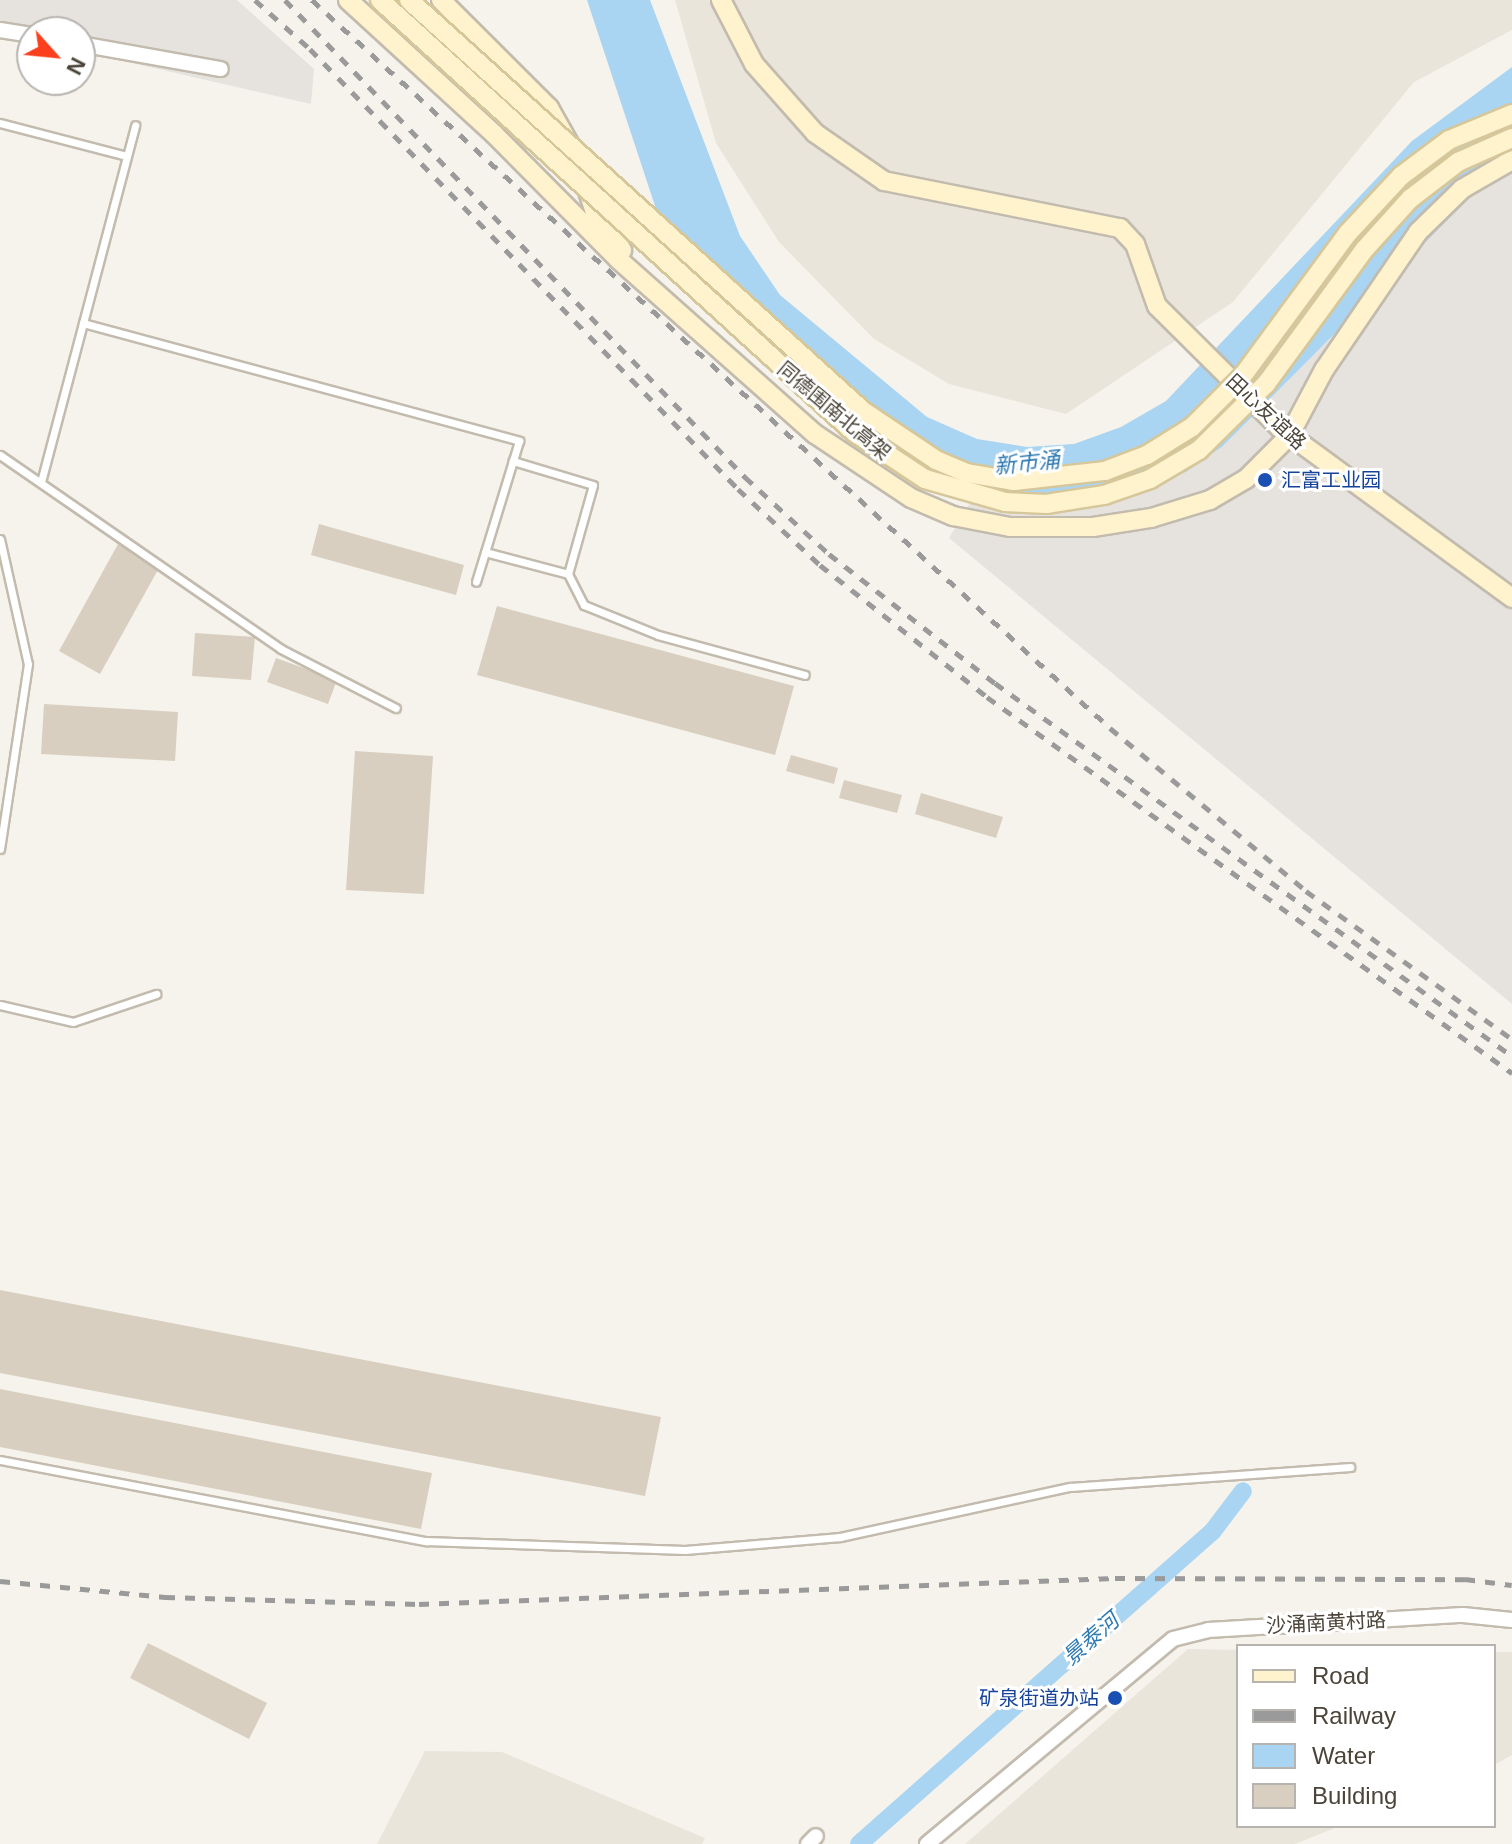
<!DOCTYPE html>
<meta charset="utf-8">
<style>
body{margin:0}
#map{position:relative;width:1512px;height:1844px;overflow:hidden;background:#f6f3ec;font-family:Arial,"Noto Sans SC",sans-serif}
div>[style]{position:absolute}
.residential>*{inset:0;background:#eae5da}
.industrial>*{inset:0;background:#e6e2dd}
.water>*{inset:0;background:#a9d4f2}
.canal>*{height:18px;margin:-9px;padding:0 9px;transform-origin:9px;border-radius:9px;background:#a9d4f2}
.building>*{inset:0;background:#d8cfc1}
.roads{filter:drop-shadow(2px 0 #c2bbae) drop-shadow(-2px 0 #c2bbae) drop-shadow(0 2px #c2bbae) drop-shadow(0 -2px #c2bbae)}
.lane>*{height:7px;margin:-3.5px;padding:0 3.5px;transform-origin:3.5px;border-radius:3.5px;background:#fff}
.street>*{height:14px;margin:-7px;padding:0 7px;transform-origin:7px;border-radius:7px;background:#fff}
.secondary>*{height:18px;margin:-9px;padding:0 9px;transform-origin:9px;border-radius:9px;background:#fff3cd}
.rail>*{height:5px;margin-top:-2.5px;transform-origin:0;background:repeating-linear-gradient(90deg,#9a9a9a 0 10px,transparent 0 20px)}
.bridges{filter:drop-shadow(2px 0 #d6c79b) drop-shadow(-2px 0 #d6c79b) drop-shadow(0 2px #d6c79b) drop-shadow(0 -2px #d6c79b)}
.secondary-bridge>*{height:18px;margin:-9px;padding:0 9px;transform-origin:9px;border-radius:9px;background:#fff3cd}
.dots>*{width:22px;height:22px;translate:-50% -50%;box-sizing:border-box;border:4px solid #fff;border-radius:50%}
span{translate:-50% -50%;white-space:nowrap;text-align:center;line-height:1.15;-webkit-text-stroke:6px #fff;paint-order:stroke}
.street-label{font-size:20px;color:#4b4439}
.transit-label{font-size:20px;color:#164399}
.left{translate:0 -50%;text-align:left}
.right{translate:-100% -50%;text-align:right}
.water-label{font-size:22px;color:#2e7ab2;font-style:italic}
.legend{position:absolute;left:1236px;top:1644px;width:260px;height:184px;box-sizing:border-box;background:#fff;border:2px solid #b7b4b0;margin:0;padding:10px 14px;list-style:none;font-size:24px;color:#4b4439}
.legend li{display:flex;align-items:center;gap:16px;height:40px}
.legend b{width:40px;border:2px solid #b7b4b0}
.north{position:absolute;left:16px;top:16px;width:80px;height:80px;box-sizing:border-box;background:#fff;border:2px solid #b7b4b0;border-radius:50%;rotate:117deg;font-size:22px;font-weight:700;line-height:32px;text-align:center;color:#4b4439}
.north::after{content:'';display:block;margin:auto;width:28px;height:36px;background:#fc3f1d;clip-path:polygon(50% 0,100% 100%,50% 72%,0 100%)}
</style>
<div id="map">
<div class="residential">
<div style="clip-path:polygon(675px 0,1512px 0,1512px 30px,1414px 82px,1233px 302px,1066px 414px,949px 384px,874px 339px,779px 242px,716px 143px)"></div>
<div style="clip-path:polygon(1188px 1649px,1238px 1650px,1238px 1826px,1340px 1826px,1295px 1844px,965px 1844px)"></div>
<div style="clip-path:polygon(1494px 1652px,1512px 1652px,1512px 1755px,1494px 1765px)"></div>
<div style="clip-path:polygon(425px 1751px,502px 1752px,705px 1838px,702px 1844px,377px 1844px)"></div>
</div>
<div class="industrial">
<div style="clip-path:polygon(0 0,237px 0,314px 69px,311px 104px,80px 51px,80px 32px,0 33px)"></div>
<div style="clip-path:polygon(1512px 155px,1512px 1004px,949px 538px,970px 503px,1019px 509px,1142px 489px,1186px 472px,1223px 446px)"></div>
</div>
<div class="water">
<div style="clip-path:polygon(587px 0,650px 0,740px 236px,780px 295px,927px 417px,977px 439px,1027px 447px,1074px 444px,1121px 427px,1166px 401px,1412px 141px,1512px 67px,1512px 155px,1223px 446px,1186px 472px,1142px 489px,1019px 509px,970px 503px,907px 477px,850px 437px,765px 367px,702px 303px,660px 221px)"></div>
</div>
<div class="canal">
<div style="left:859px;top:1844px;width:471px;rotate:-41.5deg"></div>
<div style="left:1212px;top:1532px;width:51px;rotate:-52.9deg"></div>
</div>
<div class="building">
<div style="clip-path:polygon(319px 524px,464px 565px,456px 595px,311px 555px)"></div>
<div style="clip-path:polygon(118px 544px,159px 568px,100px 674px,59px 651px)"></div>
<div style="clip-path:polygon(497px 606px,794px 686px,775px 755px,477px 675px)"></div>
<div style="clip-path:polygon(195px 633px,255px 637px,251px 680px,192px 676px)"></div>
<div style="clip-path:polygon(276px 658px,337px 680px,328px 704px,267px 682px)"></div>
<div style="clip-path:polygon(44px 704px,178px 712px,175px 761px,41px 754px)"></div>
<div style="clip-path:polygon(355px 751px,433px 756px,424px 894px,346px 890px)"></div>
<div style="clip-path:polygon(791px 755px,838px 768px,834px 784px,786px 771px)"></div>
<div style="clip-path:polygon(844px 780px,902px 795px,897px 813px,839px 798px)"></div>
<div style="clip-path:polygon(921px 793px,1003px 817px,996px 838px,915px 814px)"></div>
<div style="clip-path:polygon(0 1290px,661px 1417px,645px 1496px,0 1373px)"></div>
<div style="clip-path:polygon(0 1389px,432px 1473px,421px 1529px,0 1447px)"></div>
<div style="clip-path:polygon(148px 1643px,267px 1703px,249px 1739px,130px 1678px)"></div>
</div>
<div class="roads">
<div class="lane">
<div style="left:0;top:123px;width:131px;rotate:14.6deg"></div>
<div style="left:83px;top:323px;width:452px;rotate:15.1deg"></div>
<div style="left:519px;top:441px;width:147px;rotate:107deg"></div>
<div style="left:0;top:455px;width:341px;rotate:34.6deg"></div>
<div style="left:281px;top:649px;width:129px;rotate:27.2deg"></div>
<div style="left:41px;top:482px;width:369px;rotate:-75.2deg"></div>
<div style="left:0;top:539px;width:128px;rotate:77.4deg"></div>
<div style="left:28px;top:664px;width:187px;rotate:98.6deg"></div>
<div style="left:485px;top:552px;width:86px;rotate:14.8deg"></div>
<div style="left:568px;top:574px;width:92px;rotate:-74.3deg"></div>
<div style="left:593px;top:485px;width:84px;rotate:-163.3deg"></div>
<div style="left:568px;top:574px;width:35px;rotate:63deg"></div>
<div style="left:584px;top:605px;width:80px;rotate:22.1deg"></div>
<div style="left:658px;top:635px;width:152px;rotate:15.2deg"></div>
<div style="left:0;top:1005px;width:75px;rotate:13.1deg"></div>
<div style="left:73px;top:1022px;width:88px;rotate:-18.6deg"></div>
<div style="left:0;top:1460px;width:434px;rotate:10.8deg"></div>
<div style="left:426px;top:1541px;width:259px;rotate:2deg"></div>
<div style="left:685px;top:1550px;width:156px;rotate:-4.8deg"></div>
<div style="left:840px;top:1537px;width:235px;rotate:-12.3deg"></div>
<div style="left:1070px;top:1487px;width:281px;rotate:-4.1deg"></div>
</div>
<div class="street">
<div style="left:0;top:30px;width:32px;rotate:9deg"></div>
<div style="left:80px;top:44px;width:143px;rotate:10.1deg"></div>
<div style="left:808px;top:1844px;width:11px;rotate:-45deg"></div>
<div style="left:927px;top:1844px;width:320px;rotate:-39.8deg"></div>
<div style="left:1173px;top:1639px;width:36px;rotate:-14deg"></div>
<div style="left:1208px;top:1630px;width:255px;rotate:-3.4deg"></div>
<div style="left:1463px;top:1615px;width:49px;rotate:5.8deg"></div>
</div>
<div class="secondary">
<div style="left:348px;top:0;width:198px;rotate:42.5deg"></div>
<div style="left:494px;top:134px;width:177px;rotate:45.2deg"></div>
<div style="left:619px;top:260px;width:262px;rotate:41.6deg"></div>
<div style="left:815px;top:434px;width:115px;rotate:33.7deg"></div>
<div style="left:911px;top:498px;width:46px;rotate:23.2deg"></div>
<div style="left:953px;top:516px;width:58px;rotate:10.9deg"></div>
<div style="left:1010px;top:527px;width:83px"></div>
<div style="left:1093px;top:527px;width:59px;rotate:-8.8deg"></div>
<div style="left:1151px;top:518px;width:62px;rotate:-17deg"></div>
<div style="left:1210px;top:500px;width:42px;rotate:-30.3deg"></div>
<div style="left:1246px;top:479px;width:61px;rotate:-45deg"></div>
<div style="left:1289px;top:436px;width:75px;rotate:-62.1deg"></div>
<div style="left:1324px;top:370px;width:167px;rotate:-55.7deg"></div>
<div style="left:1418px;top:232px;width:62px;rotate:-44.3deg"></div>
<div style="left:1462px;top:189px;width:58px;rotate:-30.1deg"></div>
<div style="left:441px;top:0;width:153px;rotate:45deg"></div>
<div style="left:549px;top:108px;width:55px;rotate:60.6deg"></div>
<div style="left:576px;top:156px;width:59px;rotate:71.3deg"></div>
<div style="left:595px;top:212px;width:47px;rotate:54.6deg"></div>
<div style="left:721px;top:0;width:72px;rotate:62.7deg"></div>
<div style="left:754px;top:64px;width:92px;rotate:48.5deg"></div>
<div style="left:815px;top:133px;width:84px;rotate:34.8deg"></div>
<div style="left:884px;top:181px;width:241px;rotate:11.3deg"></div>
<div style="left:1120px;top:228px;width:22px;rotate:47deg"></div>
<div style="left:1135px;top:244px;width:66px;rotate:70.5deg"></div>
<div style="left:1157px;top:306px;width:173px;rotate:44.8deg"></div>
<div style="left:1280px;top:428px;width:288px;rotate:36.2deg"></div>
</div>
</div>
<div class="rail">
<div style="left:255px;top:0;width:74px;rotate:41.7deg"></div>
<div style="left:310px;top:49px;width:614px;rotate:45.79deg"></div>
<div style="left:738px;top:489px;width:112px;rotate:42.8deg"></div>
<div style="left:820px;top:565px;width:213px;rotate:38.3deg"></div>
<div style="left:987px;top:697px;width:646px;rotate:35.61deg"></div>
<div style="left:285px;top:0;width:663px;rotate:46.04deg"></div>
<div style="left:745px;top:477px;width:114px;rotate:42.5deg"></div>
<div style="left:829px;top:554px;width:210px;rotate:37.9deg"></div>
<div style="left:995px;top:683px;width:638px;rotate:35.81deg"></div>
<div style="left:312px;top:0;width:1080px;rotate:42.37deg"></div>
<div style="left:1110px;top:728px;width:255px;rotate:39.7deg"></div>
<div style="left:1306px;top:891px;width:254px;rotate:35.7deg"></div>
<div style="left:0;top:1581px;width:166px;rotate:5.5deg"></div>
<div style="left:165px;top:1597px;width:254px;rotate:1.6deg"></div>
<div style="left:419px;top:1604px;width:696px;rotate:-2.14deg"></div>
<div style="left:1115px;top:1578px;width:350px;rotate:0.2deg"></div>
<div style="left:1465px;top:1579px;width:47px;rotate:7.3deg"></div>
</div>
<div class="bridges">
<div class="secondary-bridge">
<div style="left:380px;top:0;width:641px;rotate:42.35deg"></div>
<div style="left:854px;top:432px;width:85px;rotate:33.5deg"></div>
<div style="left:925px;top:479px;width:83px;rotate:16deg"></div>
<div style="left:1005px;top:502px;width:41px;rotate:2.8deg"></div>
<div style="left:1046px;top:504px;width:59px;rotate:-8.8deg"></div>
<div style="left:1104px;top:495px;width:49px;rotate:-19.2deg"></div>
<div style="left:1150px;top:479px;width:57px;rotate:-30.6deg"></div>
<div style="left:1199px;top:450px;width:94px;rotate:-44.6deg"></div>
<div style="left:1266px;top:384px;width:166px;rotate:-53.8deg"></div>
<div style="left:1364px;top:250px;width:69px;rotate:-48deg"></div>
<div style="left:1410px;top:199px;width:61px;rotate:-37.6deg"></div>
<div style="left:1458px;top:162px;width:59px;rotate:-24deg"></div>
<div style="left:409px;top:0;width:612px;rotate:42.15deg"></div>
<div style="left:863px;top:411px;width:88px;rotate:33.9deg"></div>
<div style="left:936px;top:460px;width:34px;rotate:23deg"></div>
<div style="left:967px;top:473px;width:48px;rotate:9.7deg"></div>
<div style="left:1014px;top:481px;width:92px;rotate:-6.3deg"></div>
<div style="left:1105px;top:471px;width:45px;rotate:-20.9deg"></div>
<div style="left:1147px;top:455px;width:53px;rotate:-31.9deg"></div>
<div style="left:1192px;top:427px;width:69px;rotate:-45deg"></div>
<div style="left:1241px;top:378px;width:180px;rotate:-53.6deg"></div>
<div style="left:1348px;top:233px;width:78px;rotate:-47.1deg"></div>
<div style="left:1401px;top:176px;width:60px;rotate:-36.9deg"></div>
<div style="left:1449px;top:140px;width:68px;rotate:-22.4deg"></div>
</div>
</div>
<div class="dots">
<div style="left:1265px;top:480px;background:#1a4fb4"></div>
<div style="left:1115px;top:1698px;background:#1a4fb4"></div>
</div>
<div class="street-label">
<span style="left:834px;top:411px;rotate:40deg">同德围南北高架</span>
<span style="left:1266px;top:412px;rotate:43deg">田心友谊路</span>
<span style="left:1326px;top:1623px;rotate:-3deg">沙涌南黄村路</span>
</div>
<div class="transit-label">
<span class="left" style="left:1281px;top:480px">汇富工业园</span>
<span class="right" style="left:1099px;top:1698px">矿泉街道办站</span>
</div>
<div class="water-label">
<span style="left:1027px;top:463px;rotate:-6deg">新市涌</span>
<span style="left:1091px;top:1639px;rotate:-41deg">景泰河</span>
</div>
<ul class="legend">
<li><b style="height:10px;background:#fff3cd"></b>Road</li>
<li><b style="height:10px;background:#9a9a9a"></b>Railway</li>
<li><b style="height:22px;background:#a9d4f2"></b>Water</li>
<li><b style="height:22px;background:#d8cfc1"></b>Building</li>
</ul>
<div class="north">N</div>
</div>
